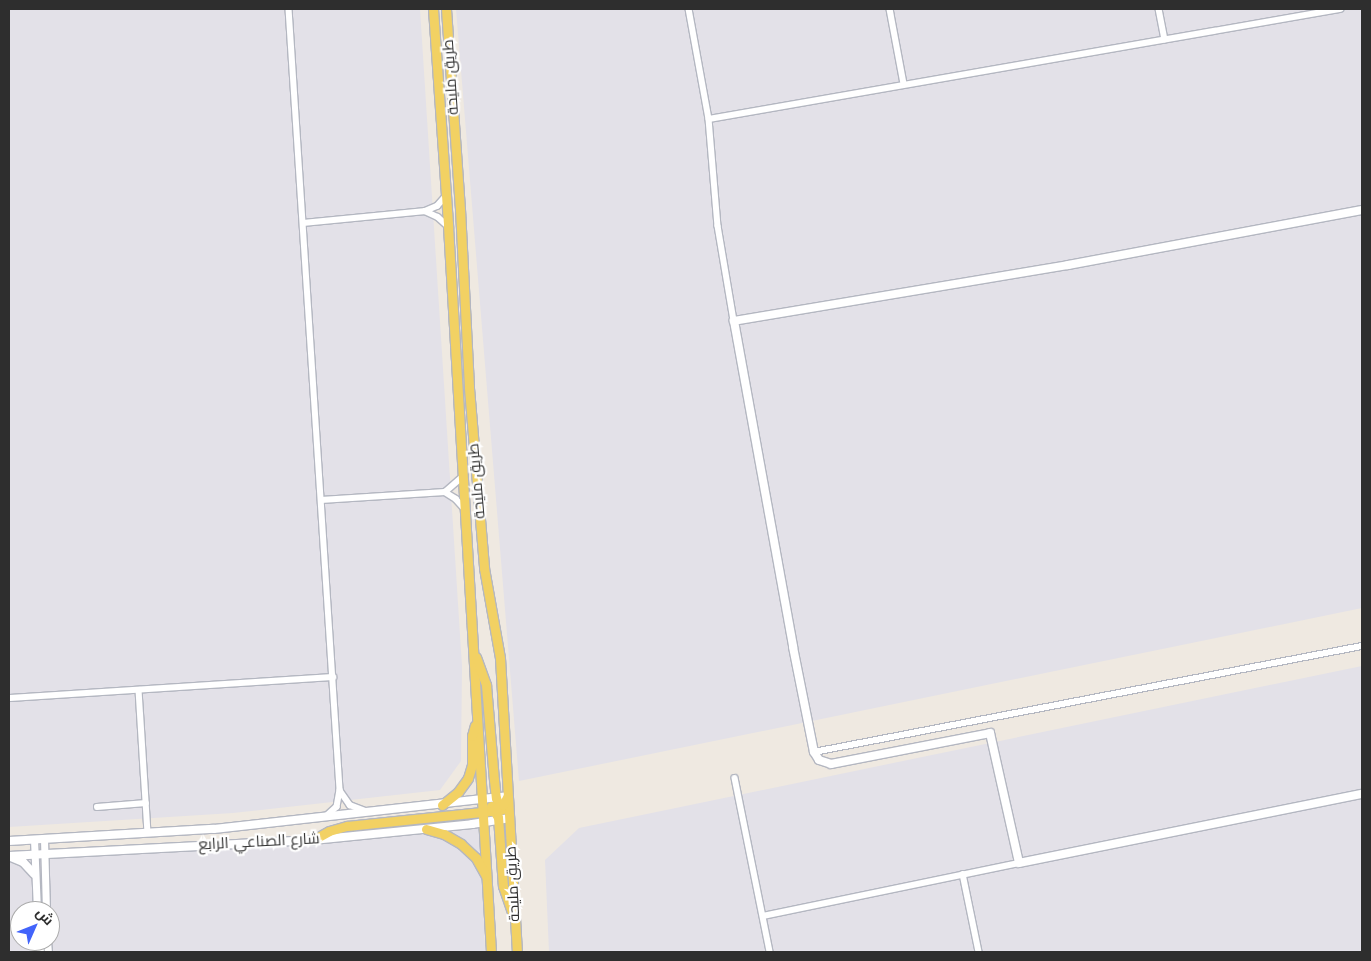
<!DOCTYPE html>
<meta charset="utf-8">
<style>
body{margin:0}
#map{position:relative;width:1371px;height:961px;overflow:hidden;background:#efe9e1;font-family:"Work Sans",Cairo,sans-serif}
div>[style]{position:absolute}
.industrial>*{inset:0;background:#e3e1e8}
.roads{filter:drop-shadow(1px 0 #b4b7c1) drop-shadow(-1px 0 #b4b7c1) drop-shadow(0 1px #b4b7c1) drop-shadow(0 -1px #b4b7c1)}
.minor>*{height:5.5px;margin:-2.75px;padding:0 2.75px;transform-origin:2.75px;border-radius:2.75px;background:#fff}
.tertiary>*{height:7px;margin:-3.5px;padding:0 3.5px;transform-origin:3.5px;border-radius:3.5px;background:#fff}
.secondary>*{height:8px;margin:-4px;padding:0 4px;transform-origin:4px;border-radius:4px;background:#fff}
.primary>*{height:9px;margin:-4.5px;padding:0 4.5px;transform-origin:4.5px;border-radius:4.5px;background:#f2d163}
span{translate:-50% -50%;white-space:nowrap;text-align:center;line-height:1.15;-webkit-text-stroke:4.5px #fff;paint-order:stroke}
.street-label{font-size:15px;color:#2e2e2e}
.frame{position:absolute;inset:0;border:10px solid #2e2e2e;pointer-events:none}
.north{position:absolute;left:10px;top:901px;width:50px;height:50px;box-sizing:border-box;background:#fff;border:1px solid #ababab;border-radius:50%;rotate:46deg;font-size:14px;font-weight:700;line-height:20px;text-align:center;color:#2e2e2e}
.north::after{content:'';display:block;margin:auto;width:18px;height:22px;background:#4264fb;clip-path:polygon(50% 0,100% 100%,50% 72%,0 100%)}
</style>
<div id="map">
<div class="industrial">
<div style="clip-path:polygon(9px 9px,420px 9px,462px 666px,461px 761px,440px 790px,233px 813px,9px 827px)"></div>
<div style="clip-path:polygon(456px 9px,1362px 9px,1362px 608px,519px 781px)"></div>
<div style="clip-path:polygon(1362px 666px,1362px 952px,549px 952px,545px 860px,579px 828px)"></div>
<div style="clip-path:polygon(evenodd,480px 825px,485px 952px,9px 952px,9px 857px,480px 825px,20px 911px,50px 911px,50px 941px,20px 941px,20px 911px)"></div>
</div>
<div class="roads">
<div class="minor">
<div style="left:289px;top:9px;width:783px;rotate:86.26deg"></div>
<div style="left:340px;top:790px;width:17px;rotate:100deg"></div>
<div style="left:337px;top:807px;width:12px;rotate:138deg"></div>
<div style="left:689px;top:9px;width:112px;rotate:79.7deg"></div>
<div style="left:709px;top:119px;width:107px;rotate:85.2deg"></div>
<div style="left:718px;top:226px;width:96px;rotate:80.4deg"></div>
<div style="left:890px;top:9px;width:76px;rotate:79.4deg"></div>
<div style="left:1159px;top:9px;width:31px;rotate:79deg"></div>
<div style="left:709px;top:119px;width:641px;rotate:-9.89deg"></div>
<div style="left:425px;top:211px;width:14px;rotate:25deg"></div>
<div style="left:438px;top:217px;width:13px;rotate:42deg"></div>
<div style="left:303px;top:223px;width:123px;rotate:-5.6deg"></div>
<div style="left:425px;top:211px;width:13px;rotate:-23deg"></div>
<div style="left:437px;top:206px;width:12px;rotate:-48deg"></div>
<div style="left:445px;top:492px;width:13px;rotate:32deg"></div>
<div style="left:456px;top:499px;width:12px;rotate:48deg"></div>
<div style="left:321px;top:500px;width:124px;rotate:-3.7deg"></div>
<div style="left:445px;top:492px;width:23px;rotate:-41deg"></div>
<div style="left:139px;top:690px;width:143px;rotate:86.4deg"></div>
<div style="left:9px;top:698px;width:325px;rotate:-3.7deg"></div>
<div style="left:814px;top:752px;width:558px;rotate:-10.95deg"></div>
<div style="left:735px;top:778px;width:177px;rotate:78.6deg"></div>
<div style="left:341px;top:792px;width:16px;rotate:55deg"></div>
<div style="left:350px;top:805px;width:17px;rotate:21deg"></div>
<div style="left:97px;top:807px;width:49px;rotate:-4.7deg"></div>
<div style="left:963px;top:874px;width:80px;rotate:78.4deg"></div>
<div style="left:763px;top:916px;width:261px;rotate:-11.7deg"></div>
</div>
<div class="tertiary">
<div style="left:34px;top:839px;width:72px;rotate:87.6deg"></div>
<div style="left:44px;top:839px;width:72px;rotate:88.4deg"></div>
<div style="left:39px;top:941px;width:11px;rotate:85deg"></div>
<div style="left:47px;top:941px;width:11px;rotate:85deg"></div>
</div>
<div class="secondary">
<div style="left:1362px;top:210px;width:299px;rotate:169.4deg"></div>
<div style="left:1068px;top:265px;width:339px;rotate:170.5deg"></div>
<div style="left:734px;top:321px;width:331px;rotate:79.7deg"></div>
<div style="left:793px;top:647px;width:107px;rotate:78.7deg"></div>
<div style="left:814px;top:752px;width:9px;rotate:58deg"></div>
<div style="left:819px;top:760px;width:13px;rotate:18deg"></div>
<div style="left:831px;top:764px;width:162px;rotate:-11deg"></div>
<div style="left:990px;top:733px;width:133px;rotate:77.4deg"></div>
<div style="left:1019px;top:863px;width:350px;rotate:-11.4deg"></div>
<div style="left:9px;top:841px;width:205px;rotate:-3.4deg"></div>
<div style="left:214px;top:829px;width:295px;rotate:-6.4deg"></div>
<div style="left:9px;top:856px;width:304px;rotate:-3deg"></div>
<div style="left:313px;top:840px;width:160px;rotate:-5.7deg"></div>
<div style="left:472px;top:824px;width:37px;rotate:-9deg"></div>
<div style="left:11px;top:857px;width:13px;rotate:23deg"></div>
<div style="left:23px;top:862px;width:16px;rotate:47deg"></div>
</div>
<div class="primary">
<div style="left:433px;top:9px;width:218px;rotate:86deg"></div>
<div style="left:448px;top:226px;width:727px;rotate:86.61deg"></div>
<div style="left:446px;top:9px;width:200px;rotate:86deg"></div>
<div style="left:460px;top:209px;width:179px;rotate:87.1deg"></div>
<div style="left:469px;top:388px;width:181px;rotate:85.2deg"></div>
<div style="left:484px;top:568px;width:91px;rotate:79.9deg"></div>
<div style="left:500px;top:658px;width:294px;rotate:86.7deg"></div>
<div style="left:476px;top:657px;width:30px;rotate:70deg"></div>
<div style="left:486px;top:685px;width:95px;rotate:85.2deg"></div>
<div style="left:494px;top:780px;width:18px;rotate:84deg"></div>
<div style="left:496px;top:798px;width:13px;rotate:67deg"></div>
<div style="left:442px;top:805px;width:21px;rotate:-39deg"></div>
<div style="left:458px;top:792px;width:17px;rotate:-54deg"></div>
<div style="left:468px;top:778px;width:14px;rotate:-73deg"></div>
<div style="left:472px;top:765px;width:29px;rotate:-90deg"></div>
<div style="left:472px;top:736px;width:11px;rotate:-75deg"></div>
<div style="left:491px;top:806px;width:13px;rotate:58deg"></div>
<div style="left:498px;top:817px;width:69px;rotate:85.9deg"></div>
<div style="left:503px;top:886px;width:28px;rotate:71deg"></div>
<div style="left:426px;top:829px;width:19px;rotate:16deg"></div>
<div style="left:444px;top:834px;width:20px;rotate:30deg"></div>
<div style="left:461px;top:844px;width:21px;rotate:43deg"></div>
<div style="left:476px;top:858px;width:21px;rotate:61deg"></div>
<div style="left:313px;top:840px;width:18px;rotate:-29deg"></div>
<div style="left:329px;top:831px;width:19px;rotate:-16deg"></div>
<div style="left:347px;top:826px;width:145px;rotate:-5.9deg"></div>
<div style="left:491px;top:811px;width:13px;rotate:-27deg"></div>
<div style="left:503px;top:805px;width:9px;rotate:-63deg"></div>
</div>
</div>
<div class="street-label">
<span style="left:451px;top:77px;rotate:-94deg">طريق مليحة</span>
<span style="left:477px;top:481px;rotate:-95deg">طريق مليحة</span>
<span style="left:259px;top:842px;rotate:-3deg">شارع الصناعي الرابع</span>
<span style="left:513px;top:884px;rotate:-93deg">طريق مليحة</span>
</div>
<div class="frame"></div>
<div class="north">ش</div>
</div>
